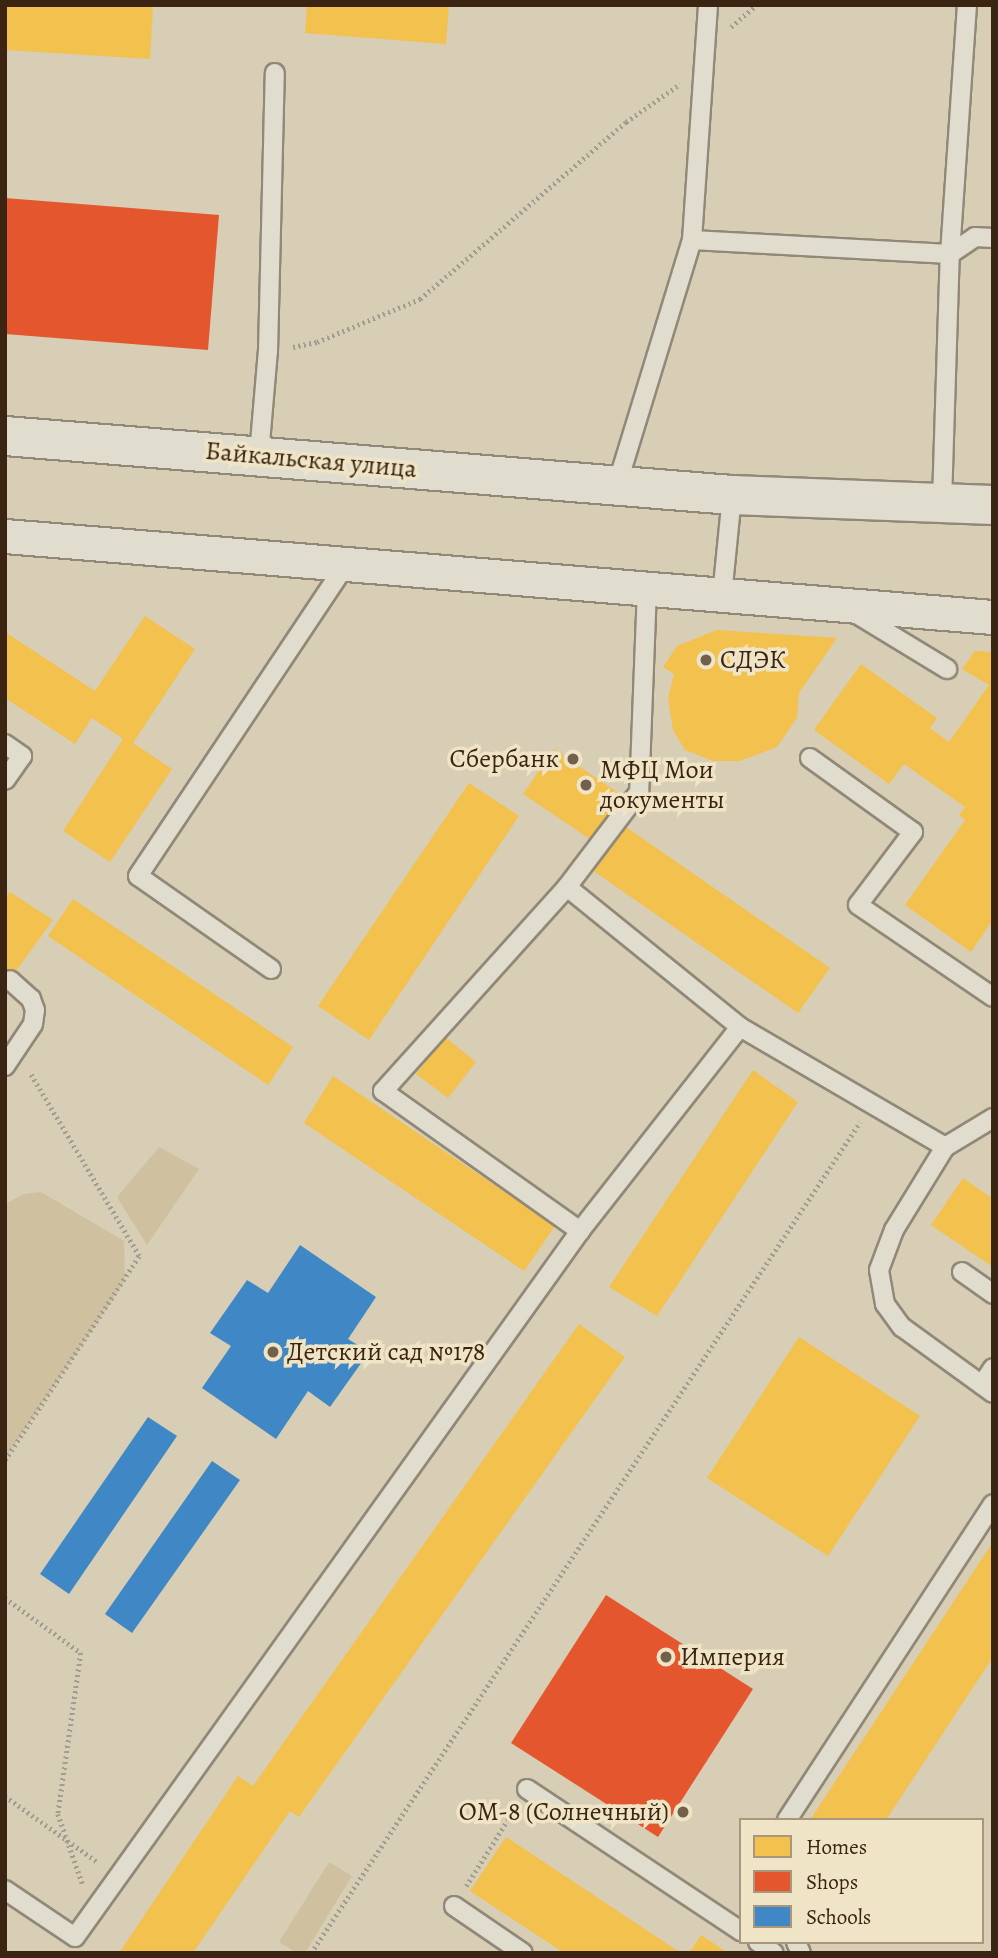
<!DOCTYPE html>
<meta charset="utf-8">
<style>
body{margin:0}
#map{position:relative;width:998px;height:1958px;overflow:hidden;background:#d7ceb5;font-family:Alegreya,serif}
div>[style]{position:absolute}
.green>*{inset:0;background:#cfc19f}
.homes>*{inset:0;background:#f2c14e}
.shops>*{inset:0;background:#e4572e}
.schools>*{inset:0;background:#3f88c5}
.path>*{height:4.5px;margin-top:-2.25px;transform-origin:0;background:repeating-linear-gradient(90deg,#a29d91 0 2px,transparent 0 5.5px)}
.roads{filter:drop-shadow(2px 0 #918878) drop-shadow(-2px 0 #918878) drop-shadow(0 2px #918878) drop-shadow(0 -2px #918878)}
.lane>*{height:18px;margin:-9px;padding:0 9px;transform-origin:9px;border-radius:9px;background:#e0dcce}
.street>*{height:33px;margin:-16.5px;padding:0 16.5px;transform-origin:16.5px;border-radius:16.5px;background:#e0dcce}
.secondary>*{height:38px;margin:-19px;padding:0 19px;transform-origin:19px;border-radius:19px;background:#e0dcce}
.dots>*{width:19px;height:19px;translate:-50% -50%;box-sizing:border-box;border:4px solid #efe4c5;border-radius:50%}
span{translate:-50% -50%;white-space:nowrap;text-align:center;line-height:1.15;-webkit-text-stroke:7px #efe4c5;paint-order:stroke}
.street-label{font-size:26px;color:#3b2512}
.poi-label{font-size:26px;color:#3b2512}
.left{translate:0 -50%;text-align:left}
.right{translate:-100% -50%;text-align:right}
.frame{position:absolute;inset:0;border:7px solid #3b2512;pointer-events:none}
.legend{position:absolute;left:739px;top:1818px;width:245px;height:126px;box-sizing:border-box;background:#efe4c5;border:2px solid #a7987d;margin:0;padding:9px 12px;list-style:none;font-size:21px;color:#3b2512}
.legend li{display:flex;align-items:center;gap:14px;height:35px}
.legend b{width:35px;border:2px solid #a7987d}
</style>
<div id="map">
<div class="green">
<div style="clip-path:polygon(159px 1147px,199px 1169px,147px 1245px,117px 1197px)"></div>
<div style="clip-path:polygon(41px 1192px,124px 1241px,125px 1281px,5px 1459px,5px 1204px,24px 1194px)"></div>
<div style="clip-path:polygon(329px 1862px,352px 1876px,305px 1953px,297px 1953px,279px 1942px)"></div>
</div>
<div class="homes">
<div style="clip-path:polygon(5px 5px,153px 5px,150px 59px,5px 50px)"></div>
<div style="clip-path:polygon(307px 5px,449px 5px,446px 44px,305px 33px)"></div>
<div style="clip-path:polygon(145px 616px,195px 649px,133px 743px,172px 769px,110px 862px,63px 831px,123px 739px,92px 718px,75px 744px,5px 698px,5px 632px,95px 691px)"></div>
<div style="clip-path:polygon(717px 630px,837px 638px,799px 693px,797px 718px,777px 747px,740px 761px,713px 761px,685px 750px,673px 730px,668px 698px,674px 674px,663px 667px,677px 646px)"></div>
<div style="clip-path:polygon(975px 651px,993px 652px,993px 920px,971px 952px,905px 905px,965px 820px,959px 815px,965px 807px,904px 764px,889px 784px,814px 730px,861px 664px,937px 718px,930px 728px,949px 742px,989px 685px,962px 669px)"></div>
<div style="clip-path:polygon(554px 749px,624px 797px,594px 842px,523px 794px)"></div>
<div style="clip-path:polygon(469px 783px,519px 816px,369px 1040px,318px 1006px)"></div>
<div style="clip-path:polygon(623px 825px,830px 968px,798px 1013px,592px 870px)"></div>
<div style="clip-path:polygon(10px 892px,53px 920px,5px 986px,5px 899px)"></div>
<div style="clip-path:polygon(73px 899px,293px 1047px,268px 1085px,48px 936px)"></div>
<div style="clip-path:polygon(445px 1037px,476px 1062px,448px 1098px,416px 1074px)"></div>
<div style="clip-path:polygon(753px 1070px,798px 1102px,657px 1316px,609px 1287px)"></div>
<div style="clip-path:polygon(333px 1076px,555px 1226px,524px 1271px,304px 1123px)"></div>
<div style="clip-path:polygon(963px 1178px,993px 1199px,993px 1267px,931px 1225px)"></div>
<div style="clip-path:polygon(579px 1324px,625px 1357px,299px 1817px,290px 1811px,193px 1953px,119px 1953px,238px 1776px,253px 1786px)"></div>
<div style="clip-path:polygon(799px 1337px,920px 1416px,828px 1556px,707px 1478px)"></div>
<div style="clip-path:polygon(993px 1542px,993px 1657px,886px 1820px,810px 1820px)"></div>
<div style="clip-path:polygon(506px 1837px,681px 1953px,564px 1953px,470px 1891px)"></div>
<div style="clip-path:polygon(701px 1935px,728px 1953px,689px 1953px)"></div>
</div>
<div class="shops">
<div style="clip-path:polygon(5px 198px,219px 215px,208px 350px,5px 334px)"></div>
<div style="clip-path:polygon(606px 1595px,753px 1689px,658px 1837px,511px 1743px)"></div>
</div>
<div class="schools">
<div style="clip-path:polygon(300px 1245px,376px 1297px,348px 1339px,369px 1352px,330px 1407px,308px 1391px,276px 1439px,202px 1388px,231px 1346px,210px 1333px,247px 1280px,268px 1293px)"></div>
<div style="clip-path:polygon(148px 1417px,177px 1436px,69px 1594px,40px 1574px)"></div>
<div style="clip-path:polygon(212px 1461px,240px 1480px,132px 1633px,105px 1614px)"></div>
</div>
<div class="path">
<div style="left:731px;top:27px;width:33px;rotate:-41deg"></div>
<div style="left:293px;top:347px;width:25px;rotate:-12deg"></div>
<div style="left:317px;top:342px;width:112px;rotate:-22.7deg"></div>
<div style="left:420px;top:299px;width:272px;rotate:-40.7deg"></div>
<div style="left:626px;top:122px;width:66px;rotate:-35.1deg"></div>
<div style="left:5px;top:1460px;width:244px;rotate:-56.7deg"></div>
<div style="left:139px;top:1256px;width:213px;rotate:-120.8deg"></div>
<div style="left:5px;top:1598px;width:94px;rotate:35.9deg"></div>
<div style="left:81px;top:1653px;width:163px;rotate:98.1deg"></div>
<div style="left:58px;top:1814px;width:75px;rotate:70.6deg"></div>
<div style="left:5px;top:1796px;width:115px;rotate:35.5deg"></div>
<div style="left:466px;top:1886px;width:93px;rotate:-57.7deg"></div>
<div style="left:311px;top:1953px;width:996px;rotate:-56.55deg"></div>
</div>
<div class="roads">
<div class="lane">
<div style="left:692px;top:240px;width:258px;rotate:3.1deg"></div>
<div style="left:950px;top:254px;width:30px;rotate:-34deg"></div>
<div style="left:975px;top:237px;width:18px;rotate:3deg"></div>
<div style="left:259px;top:455px;width:104px;rotate:-85.1deg"></div>
<div style="left:268px;top:351px;width:278px;rotate:-88.6deg"></div>
<div style="left:617px;top:485px;width:256px;rotate:-73deg"></div>
<div style="left:692px;top:240px;width:236px;rotate:-86.1deg"></div>
<div style="left:942px;top:502px;width:248px;rotate:-88.2deg"></div>
<div style="left:950px;top:254px;width:250px;rotate:-86.1deg"></div>
<div style="left:647px;top:588px;width:204px;rotate:92.2deg"></div>
<div style="left:639px;top:792px;width:119px;rotate:127.2deg"></div>
<div style="left:567px;top:887px;width:275px;rotate:132deg"></div>
<div style="left:383px;top:1091px;width:242px;rotate:35.4deg"></div>
<div style="left:580px;top:1231px;width:259px;rotate:-51.9deg"></div>
<div style="left:722px;top:596px;width:101px;rotate:-84.3deg"></div>
<div style="left:855px;top:613px;width:108px;rotate:31.3deg"></div>
<div style="left:5px;top:744px;width:21px;rotate:35deg"></div>
<div style="left:22px;top:756px;width:29px;rotate:125deg"></div>
<div style="left:810px;top:758px;width:127px;rotate:35.7deg"></div>
<div style="left:913px;top:832px;width:91px;rotate:127deg"></div>
<div style="left:858px;top:905px;width:163px;rotate:34.3deg"></div>
<div style="left:567px;top:887px;width:223px;rotate:39deg"></div>
<div style="left:740px;top:1027px;width:238px;rotate:30.3deg"></div>
<div style="left:271px;top:969px;width:162px;rotate:-145deg"></div>
<div style="left:138px;top:876px;width:373px;rotate:-56.3deg"></div>
<div style="left:5px;top:1066px;width:50px;rotate:-56.3deg"></div>
<div style="left:33px;top:1024px;width:14px;rotate:-82deg"></div>
<div style="left:35px;top:1010px;width:12px;rotate:-110deg"></div>
<div style="left:31px;top:999px;width:28px;rotate:-138deg"></div>
<div style="left:993px;top:1118px;width:56px;rotate:148.9deg"></div>
<div style="left:945px;top:1147px;width:97px;rotate:121.6deg"></div>
<div style="left:894px;top:1230px;width:43px;rotate:110.6deg"></div>
<div style="left:879px;top:1270px;width:35px;rotate:80deg"></div>
<div style="left:885px;top:1304px;width:29px;rotate:54deg"></div>
<div style="left:902px;top:1327px;width:112px;rotate:36deg"></div>
<div style="left:962px;top:1272px;width:38px;rotate:35deg"></div>
<div style="left:982px;top:1385px;width:20px;rotate:-57deg"></div>
<div style="left:527px;top:1789px;width:257px;rotate:33.6deg"></div>
<div style="left:787px;top:1820px;width:377px;rotate:-56.9deg"></div>
<div style="left:5px;top:1890px;width:84px;rotate:33.9deg"></div>
<div style="left:75px;top:1937px;width:868px;rotate:-54.42deg"></div>
<div style="left:454px;top:1906px;width:83px;rotate:34.3deg"></div>
<div style="left:758px;top:1942px;width:19px;rotate:35deg"></div>
<div style="left:796px;top:1942px;width:12px;rotate:66deg"></div>
</div>
<div class="street">
<div style="left:5px;top:536px;width:991px;rotate:4.69deg"></div>
</div>
<div class="secondary">
<div style="left:5px;top:436px;width:729px;rotate:4.64deg"></div>
<div style="left:732px;top:495px;width:261px;rotate:2.2deg"></div>
</div>
</div>
<div class="dots">
<div style="left:706px;top:660px;background:#72604b"></div>
<div style="left:573px;top:759px;background:#72604b"></div>
<div style="left:586px;top:785px;background:#72604b"></div>
<div style="left:273px;top:1352px;background:#72604b"></div>
<div style="left:666px;top:1657px;background:#72604b"></div>
<div style="left:683px;top:1812px;background:#72604b"></div>
</div>
<div class="street-label">
<span style="left:311px;top:460px;rotate:5deg">Байкальская улица</span>
</div>
<div class="poi-label">
<span class="left" style="left:720px;top:660px">СДЭК</span>
<span class="right" style="left:559px;top:759px">Сбербанк</span>
<span class="left" style="left:600px;top:785px">МФЦ Мои<br>документы</span>
<span class="left" style="left:287px;top:1352px">Детский сад №178</span>
<span class="left" style="left:680px;top:1657px">Империя</span>
<span class="right" style="left:669px;top:1812px">ОМ-8 (Солнечный)</span>
</div>
<div class="frame"></div>
<ul class="legend">
<li><b style="height:19px;background:#f2c14e"></b>Homes</li>
<li><b style="height:19px;background:#e4572e"></b>Shops</li>
<li><b style="height:19px;background:#3f88c5"></b>Schools</li>
</ul>
</div>
